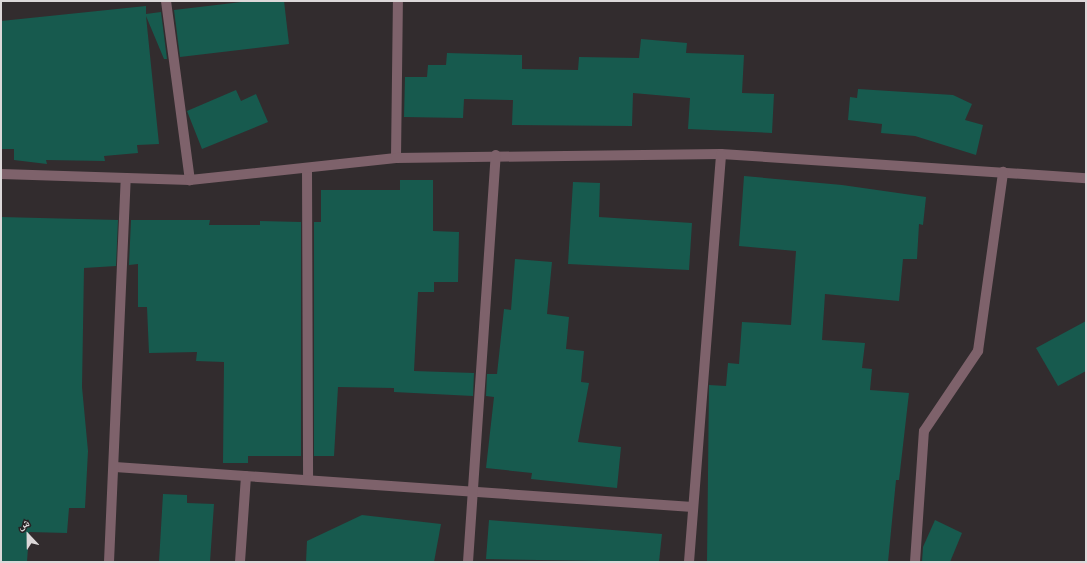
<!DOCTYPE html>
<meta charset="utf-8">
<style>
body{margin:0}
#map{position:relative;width:1087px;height:563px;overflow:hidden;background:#322c2e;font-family:"Public Sans","Noto Naskh Arabic",sans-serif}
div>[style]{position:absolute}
.building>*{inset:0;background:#175a4e}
.minor>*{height:10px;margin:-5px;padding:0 5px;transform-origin:5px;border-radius:5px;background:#7e626b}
span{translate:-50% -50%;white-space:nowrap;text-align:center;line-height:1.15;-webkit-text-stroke:3.5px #282224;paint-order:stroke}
.frame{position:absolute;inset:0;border:2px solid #dcd8d9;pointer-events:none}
.north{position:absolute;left:8px;top:515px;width:40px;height:40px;-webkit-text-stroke:3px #282224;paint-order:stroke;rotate:338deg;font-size:11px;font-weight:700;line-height:16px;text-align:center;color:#dcd8d9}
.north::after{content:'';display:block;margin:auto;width:14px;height:18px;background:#dcd8d9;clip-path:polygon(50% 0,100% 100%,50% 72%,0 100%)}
</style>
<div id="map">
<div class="building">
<div style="clip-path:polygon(250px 1px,284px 1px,289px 44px,180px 57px,174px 10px)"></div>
<div style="clip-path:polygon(146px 6px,146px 14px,161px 12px,167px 59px,164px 59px,146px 16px,159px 144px,137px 145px,138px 153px,104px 156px,105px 161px,46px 160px,47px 164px,14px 160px,14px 149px,1px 149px,1px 21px)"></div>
<div style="clip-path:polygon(641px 39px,687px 43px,686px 53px,744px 55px,742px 93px,774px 94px,772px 133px,688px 129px,690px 98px,633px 93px,632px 126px,512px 125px,513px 100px,464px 99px,463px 118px,404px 117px,405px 77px,427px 77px,428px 65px,446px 65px,447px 53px,522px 55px,522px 69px,578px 70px,579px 57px,639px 58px)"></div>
<div style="clip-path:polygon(858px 89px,953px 95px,972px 104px,965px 120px,983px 125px,976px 155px,915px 136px,881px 133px,882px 124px,848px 120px,850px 97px,857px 98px)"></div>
<div style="clip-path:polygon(236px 90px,241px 101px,256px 94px,268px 122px,202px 149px,187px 111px)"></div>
<div style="clip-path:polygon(744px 176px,842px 185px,926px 197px,923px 225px,919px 224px,917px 259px,903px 259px,899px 301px,825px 294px,822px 340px,865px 343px,862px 368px,872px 369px,870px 390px,909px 393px,899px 480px,896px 480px,888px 562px,707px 562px,709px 385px,726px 386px,728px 363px,739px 364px,742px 322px,791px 325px,796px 251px,739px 246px)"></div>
<div style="clip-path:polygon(400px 180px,433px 180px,433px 231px,459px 232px,458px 282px,434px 282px,434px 292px,418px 292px,414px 371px,474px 373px,473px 396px,394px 392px,394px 388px,338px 387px,334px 456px,314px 456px,314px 222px,321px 222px,321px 190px,400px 190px)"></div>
<div style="clip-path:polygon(573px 182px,600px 183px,599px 217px,692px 223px,689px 270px,568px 264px)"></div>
<div style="clip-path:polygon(1px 217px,118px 220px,116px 266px,84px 268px,82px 387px,88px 451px,85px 508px,69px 508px,67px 533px,29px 532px,27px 562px,1px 562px)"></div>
<div style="clip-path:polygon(131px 220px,210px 220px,209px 225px,260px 225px,260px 221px,301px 222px,301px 456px,248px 456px,248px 463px,223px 463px,224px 362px,196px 361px,197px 352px,149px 353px,147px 307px,138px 307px,138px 264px,129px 265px)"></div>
<div style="clip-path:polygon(515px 259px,552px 262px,547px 314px,569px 317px,566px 349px,584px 351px,581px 382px,589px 383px,578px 442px,621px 447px,617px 488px,531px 479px,532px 473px,486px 468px,494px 397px,486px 396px,487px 374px,497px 374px,504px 309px,511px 310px)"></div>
<div style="clip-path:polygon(1086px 321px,1086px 371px,1058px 386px,1036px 348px)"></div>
<div style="clip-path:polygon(163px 494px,187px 495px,187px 503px,214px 504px,210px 562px,159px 562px)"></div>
<div style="clip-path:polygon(362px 515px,441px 524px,434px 562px,306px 562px,307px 541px)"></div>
<div style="clip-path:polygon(489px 520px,662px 534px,659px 562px,486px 559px)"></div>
<div style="clip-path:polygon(935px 520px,962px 533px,950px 562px,922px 562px,923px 547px)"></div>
</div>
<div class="minor">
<div style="left:166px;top:1px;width:181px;rotate:82.4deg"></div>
<div style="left:396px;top:158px;width:157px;rotate:-89.3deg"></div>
<div style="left:307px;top:168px;width:312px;rotate:89.8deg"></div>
<div style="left:1px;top:174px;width:189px;rotate:1.8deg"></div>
<div style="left:190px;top:180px;width:207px;rotate:-6.1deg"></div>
<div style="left:396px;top:158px;width:325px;rotate:-0.7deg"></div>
<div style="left:721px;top:154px;width:366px;rotate:3.8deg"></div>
<div style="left:115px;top:467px;width:579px;rotate:3.96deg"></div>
<div style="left:109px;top:562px;width:384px;rotate:-87.5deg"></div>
<div style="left:240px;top:562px;width:86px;rotate:-86deg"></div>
<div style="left:468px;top:562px;width:408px;rotate:-86.1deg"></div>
<div style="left:689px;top:562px;width:409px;rotate:-85.5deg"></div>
<div style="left:915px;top:562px;width:131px;rotate:-86.1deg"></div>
<div style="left:924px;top:431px;width:97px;rotate:-56deg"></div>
<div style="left:978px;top:351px;width:181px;rotate:-82deg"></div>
</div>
<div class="frame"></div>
<div class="north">ش</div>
</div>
